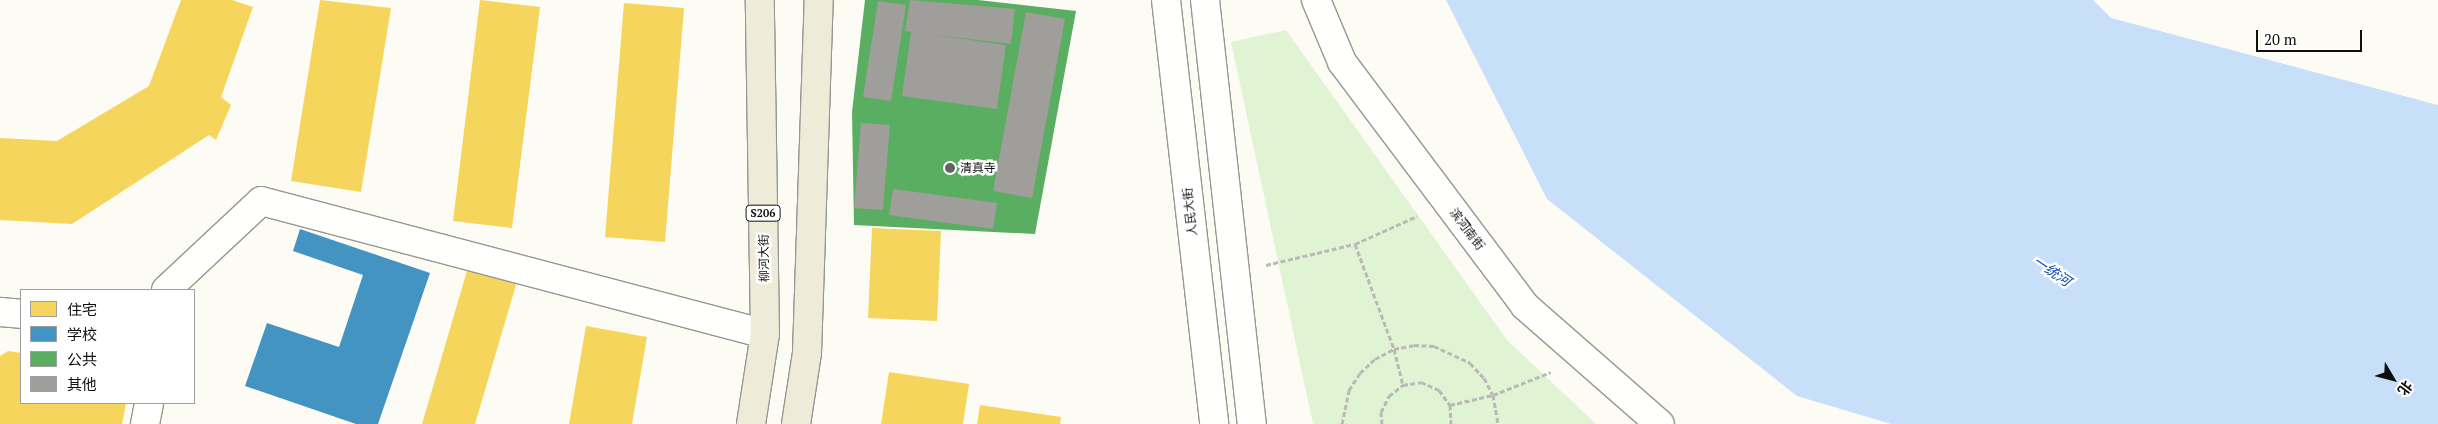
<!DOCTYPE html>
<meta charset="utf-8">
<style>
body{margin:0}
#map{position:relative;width:2438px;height:424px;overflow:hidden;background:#fcfcf5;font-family:"PT Serif","Noto Sans SC",serif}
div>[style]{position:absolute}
.green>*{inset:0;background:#e0f4d3}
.water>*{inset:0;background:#c8dff9}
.homes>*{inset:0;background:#f6d55c}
.schools>*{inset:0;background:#4393c3}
.public>*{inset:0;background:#5aae61}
.building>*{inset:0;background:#a09e9a}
.path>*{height:3px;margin-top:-1.5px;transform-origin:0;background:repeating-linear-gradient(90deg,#b9b9b8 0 5px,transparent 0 7.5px)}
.roads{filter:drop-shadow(1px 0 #969693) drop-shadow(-1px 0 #969693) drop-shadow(0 1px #969693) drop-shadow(0 -1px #969693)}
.minor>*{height:28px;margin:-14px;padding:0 14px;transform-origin:14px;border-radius:14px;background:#fffffe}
.tertiary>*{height:28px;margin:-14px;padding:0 14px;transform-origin:14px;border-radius:14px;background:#fffffe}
.primary>*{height:28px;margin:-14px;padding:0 14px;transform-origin:14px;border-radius:14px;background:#eeecd9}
.dots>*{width:14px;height:14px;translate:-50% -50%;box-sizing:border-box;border:2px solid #fff;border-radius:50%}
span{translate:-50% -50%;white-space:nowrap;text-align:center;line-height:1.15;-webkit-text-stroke:5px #fff;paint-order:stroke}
.shield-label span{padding:1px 4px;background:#fff;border:1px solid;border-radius:4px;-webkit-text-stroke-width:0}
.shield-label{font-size:11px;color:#0f0f0f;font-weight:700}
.poi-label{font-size:12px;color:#0f0f0f}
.left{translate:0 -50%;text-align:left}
.street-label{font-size:12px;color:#0f0f0f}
.water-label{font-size:14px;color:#0c4cad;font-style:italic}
.legend{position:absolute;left:20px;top:289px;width:175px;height:115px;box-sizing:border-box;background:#fff;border:1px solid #9f9f9f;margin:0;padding:6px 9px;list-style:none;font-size:15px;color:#0f0f0f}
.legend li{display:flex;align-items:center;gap:10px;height:25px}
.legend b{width:25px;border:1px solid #9f9f9f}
.north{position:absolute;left:2368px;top:354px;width:50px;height:50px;-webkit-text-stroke:4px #fff;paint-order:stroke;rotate:127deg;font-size:14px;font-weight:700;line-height:20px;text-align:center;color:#0f0f0f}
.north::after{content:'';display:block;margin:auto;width:18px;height:22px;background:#0f0f0f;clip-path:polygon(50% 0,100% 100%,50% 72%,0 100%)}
.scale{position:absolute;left:2256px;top:30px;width:106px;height:22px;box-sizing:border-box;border:2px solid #0f0f0f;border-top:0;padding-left:6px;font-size:15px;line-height:18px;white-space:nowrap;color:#0f0f0f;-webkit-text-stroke:4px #fff;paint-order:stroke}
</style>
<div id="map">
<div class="green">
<div style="clip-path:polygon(1286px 30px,1507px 340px,1596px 424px,1313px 424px,1231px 42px)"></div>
</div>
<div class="water">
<div style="clip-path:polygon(1446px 0,2093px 0,2111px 18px,2438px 105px,2438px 424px,1891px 424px,1797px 396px,1547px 199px)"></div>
</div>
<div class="homes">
<div style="clip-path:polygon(181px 0,232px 0,253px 7px,221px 97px,231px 105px,216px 140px,209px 135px,72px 224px,0 220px,0 138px,57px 141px,149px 86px)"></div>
<div style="clip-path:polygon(320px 0,391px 8px,361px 192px,291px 181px)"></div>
<div style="clip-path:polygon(480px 0,540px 7px,512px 228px,453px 221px)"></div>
<div style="clip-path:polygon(624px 3px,684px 8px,665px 242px,605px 237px)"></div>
<div style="clip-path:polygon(872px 228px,941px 231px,937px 321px,868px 318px)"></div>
<div style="clip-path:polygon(469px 264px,518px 278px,475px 424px,422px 424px)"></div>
<div style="clip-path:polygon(586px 326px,647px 337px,632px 424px,569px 424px)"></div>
<div style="clip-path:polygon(8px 351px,21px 353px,21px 403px,126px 403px,122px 424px,0 424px,0 356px)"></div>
<div style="clip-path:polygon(889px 372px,969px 384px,963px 424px,881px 424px)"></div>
<div style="clip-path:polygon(980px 405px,1061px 417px,1060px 424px,977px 424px)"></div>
</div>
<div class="schools">
<div style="clip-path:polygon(300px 229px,430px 273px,378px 424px,356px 424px,245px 386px,267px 323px,339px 347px,363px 275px,293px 251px)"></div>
</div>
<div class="public">
<div style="clip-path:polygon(865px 0,978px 0,1076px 11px,1035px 234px,854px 225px,852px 112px)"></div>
</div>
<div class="building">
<div style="clip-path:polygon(910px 0,1015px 9px,1011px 44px,928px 34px,1006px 45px,997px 109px,902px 96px,911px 32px,905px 31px)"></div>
<div style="clip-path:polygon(878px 1px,906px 5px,891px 101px,863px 97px)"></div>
<div style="clip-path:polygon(1026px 12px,1065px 19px,1032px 198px,993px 191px)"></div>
<div style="clip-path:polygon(861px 123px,890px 125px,883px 210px,854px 208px)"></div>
<div style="clip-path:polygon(893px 189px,997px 203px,993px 229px,889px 215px)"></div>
</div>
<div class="path">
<div style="left:1355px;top:244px;width:112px;rotate:69.6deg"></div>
<div style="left:1394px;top:349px;width:37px;rotate:76deg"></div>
<div style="left:1266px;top:265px;width:91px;rotate:-13.3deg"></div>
<div style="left:1355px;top:244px;width:68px;rotate:-24.3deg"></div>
<div style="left:1450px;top:405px;width:44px;rotate:-13.1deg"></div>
<div style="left:1493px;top:395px;width:62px;rotate:-21.6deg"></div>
<div style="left:1342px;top:424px;width:35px;rotate:-78deg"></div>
<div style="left:1349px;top:390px;width:20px;rotate:-57deg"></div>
<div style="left:1360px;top:373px;width:21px;rotate:-43deg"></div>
<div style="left:1375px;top:359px;width:21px;rotate:-28deg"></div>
<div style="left:1394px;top:349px;width:20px;rotate:-11deg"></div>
<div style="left:1414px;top:345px;width:20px;rotate:3deg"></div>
<div style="left:1434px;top:346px;width:40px;rotate:25deg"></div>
<div style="left:1470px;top:363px;width:21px;rotate:47deg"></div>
<div style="left:1484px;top:378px;width:19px;rotate:62deg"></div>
<div style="left:1493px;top:395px;width:29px;rotate:80deg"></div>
<div style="left:1382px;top:424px;width:12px;rotate:-95deg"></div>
<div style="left:1381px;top:412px;width:18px;rotate:-63deg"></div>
<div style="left:1389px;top:396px;width:18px;rotate:-38deg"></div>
<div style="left:1403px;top:385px;width:18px;rotate:-9deg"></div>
<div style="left:1421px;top:382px;width:20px;rotate:24deg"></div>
<div style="left:1439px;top:390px;width:19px;rotate:54deg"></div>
<div style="left:1450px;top:405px;width:19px;rotate:87deg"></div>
</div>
<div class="roads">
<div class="minor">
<div style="left:1316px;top:0;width:67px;rotate:67.2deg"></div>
<div style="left:1342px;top:62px;width:305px;rotate:53.1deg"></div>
<div style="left:1525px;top:306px;width:179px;rotate:41.2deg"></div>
<div style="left:166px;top:290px;width:130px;rotate:-43.1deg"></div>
<div style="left:261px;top:201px;width:521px;rotate:14.78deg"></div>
<div style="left:0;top:312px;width:21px;rotate:5deg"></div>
<div style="left:145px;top:424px;width:21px;rotate:-79deg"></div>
</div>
<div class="tertiary">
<div style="left:1166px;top:0;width:427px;rotate:83.5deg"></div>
<div style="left:1205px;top:0;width:427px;rotate:83.7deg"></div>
</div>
<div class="primary">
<div style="left:751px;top:424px;width:91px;rotate:-81.2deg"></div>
<div style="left:765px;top:334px;width:334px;rotate:-90.9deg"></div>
<div style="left:796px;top:424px;width:72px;rotate:-81.2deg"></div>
<div style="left:807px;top:353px;width:353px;rotate:-88.1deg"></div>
</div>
</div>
<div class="dots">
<div style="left:950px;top:168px;background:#626260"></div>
</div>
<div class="shield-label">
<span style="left:763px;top:213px">S206</span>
</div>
<div class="poi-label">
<span class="left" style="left:960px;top:168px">清真寺</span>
</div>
<div class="street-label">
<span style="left:1190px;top:212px;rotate:-96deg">人民大街</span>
<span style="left:1467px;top:229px;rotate:53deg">滨河南街</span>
<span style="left:764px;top:258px;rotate:-91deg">柳河大街</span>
</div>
<div class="water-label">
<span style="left:2052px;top:271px;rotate:34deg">一统河</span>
</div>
<ul class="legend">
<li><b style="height:14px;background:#f6d55c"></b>住宅</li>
<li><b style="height:14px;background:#4393c3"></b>学校</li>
<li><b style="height:14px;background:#5aae61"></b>公共</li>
<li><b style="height:14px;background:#a09e9a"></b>其他</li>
</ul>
<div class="north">北</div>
<div class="scale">20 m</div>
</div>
